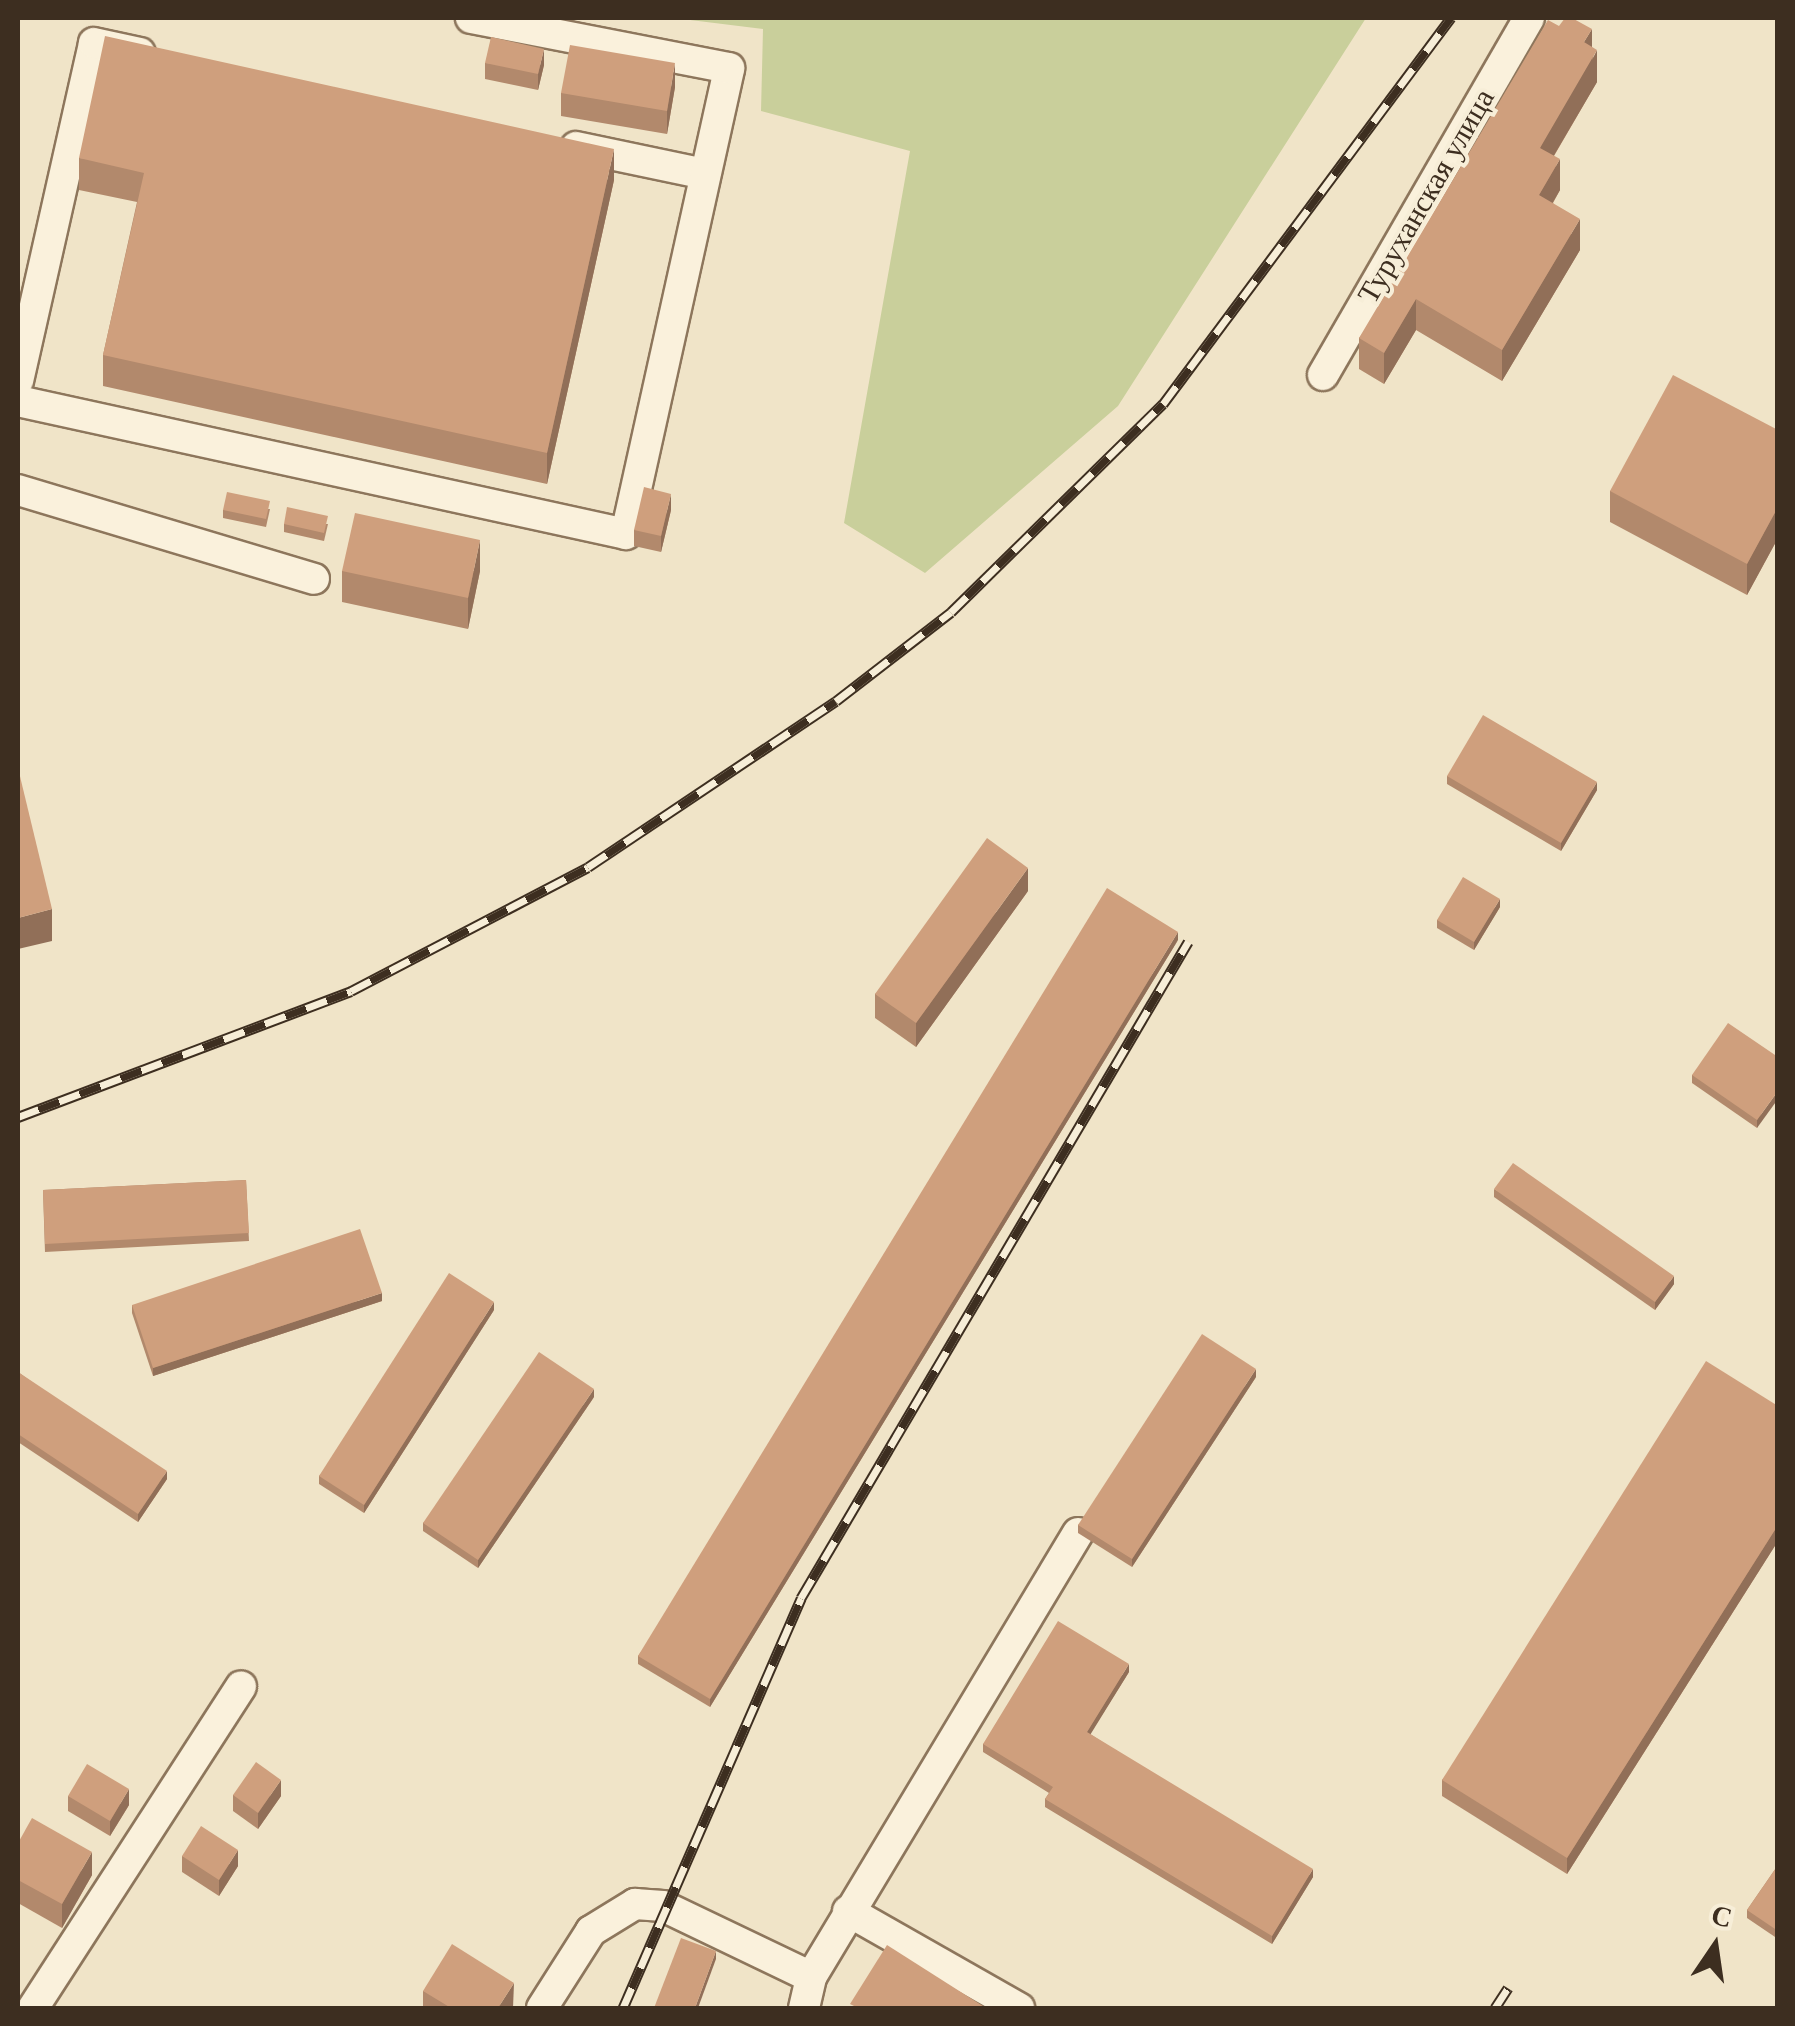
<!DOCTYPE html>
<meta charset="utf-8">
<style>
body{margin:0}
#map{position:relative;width:1795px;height:2026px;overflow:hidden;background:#f0e4c8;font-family:"Times New Roman",serif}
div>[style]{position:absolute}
.green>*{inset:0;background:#c9cf9b}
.roads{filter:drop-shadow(2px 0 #8d765c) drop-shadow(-2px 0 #8d765c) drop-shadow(0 2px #8d765c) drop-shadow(0 -2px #8d765c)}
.minor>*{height:30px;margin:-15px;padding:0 15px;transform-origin:15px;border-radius:15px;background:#faf1dc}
.rail>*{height:11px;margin-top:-5.5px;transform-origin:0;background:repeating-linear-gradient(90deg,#f7eed8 0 22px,#3d2e20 0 44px);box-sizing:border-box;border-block:2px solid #3d2e20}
.wall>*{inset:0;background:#b2896c}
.shaded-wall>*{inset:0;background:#916f58}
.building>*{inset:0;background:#cf9f7d}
span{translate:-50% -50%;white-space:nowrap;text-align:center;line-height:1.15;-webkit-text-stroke:8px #f7eed8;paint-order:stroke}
.street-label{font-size:30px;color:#3d2e20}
.frame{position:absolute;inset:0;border:20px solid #3d2e20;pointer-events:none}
.north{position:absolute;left:1665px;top:1896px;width:100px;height:100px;-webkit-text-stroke:8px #f7eed8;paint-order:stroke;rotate:13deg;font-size:28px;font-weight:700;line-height:40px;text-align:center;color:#3d2e20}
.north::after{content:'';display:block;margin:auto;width:35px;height:45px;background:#3d2e20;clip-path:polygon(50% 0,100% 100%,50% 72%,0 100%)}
</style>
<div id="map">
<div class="green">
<div style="clip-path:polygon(674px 18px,1366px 18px,1118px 406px,925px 573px,844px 523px,910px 151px,761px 111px,763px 29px)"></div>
</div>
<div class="roads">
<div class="minor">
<div style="left:576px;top:147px;width:132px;rotate:11.8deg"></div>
<div style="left:1323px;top:375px;width:412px;rotate:-60deg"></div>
<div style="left:18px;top:381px;width:346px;rotate:-77.3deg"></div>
<div style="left:94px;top:43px;width:47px;rotate:12.3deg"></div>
<div style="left:18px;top:401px;width:622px;rotate:12.34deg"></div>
<div style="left:626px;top:534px;width:477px;rotate:-77.5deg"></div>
<div style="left:729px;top:68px;width:263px;rotate:-169deg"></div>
<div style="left:18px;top:490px;width:309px;rotate:16.7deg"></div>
<div style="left:848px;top:1911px;width:197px;rotate:29.6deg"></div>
<div style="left:33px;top:2008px;width:383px;rotate:-57.1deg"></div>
<div style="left:542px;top:2008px;width:91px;rotate:-57.5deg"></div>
<div style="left:591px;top:1931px;width:52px;rotate:-31.5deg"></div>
<div style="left:635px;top:1904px;width:28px;rotate:4deg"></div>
<div style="left:663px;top:1906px;width:164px;rotate:25.6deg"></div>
<div style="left:811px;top:1977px;width:518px;rotate:-58.98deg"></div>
<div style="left:804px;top:2008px;width:32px;rotate:-77deg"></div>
</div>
</div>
<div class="rail">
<div style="left:18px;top:1117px;width:356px;rotate:-20.7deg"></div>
<div style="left:351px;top:991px;width:267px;rotate:-27.6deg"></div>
<div style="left:588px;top:867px;width:298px;rotate:-33.8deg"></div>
<div style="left:836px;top:701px;width:145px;rotate:-37.7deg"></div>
<div style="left:951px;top:612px;width:297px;rotate:-44.5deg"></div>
<div style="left:1163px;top:404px;width:482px;rotate:-53.3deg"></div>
<div style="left:623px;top:2008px;width:447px;rotate:-66.5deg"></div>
<div style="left:801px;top:1598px;width:762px;rotate:-59.46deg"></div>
<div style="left:1495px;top:2008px;width:24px;rotate:-57deg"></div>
</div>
<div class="wall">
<div style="clip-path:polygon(1592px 47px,1597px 82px,1554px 156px,1560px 190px,1553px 203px,1580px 250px,1502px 381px,1416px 330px,1384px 384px,1359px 369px,1359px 338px)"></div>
<div style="clip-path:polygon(485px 63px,544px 65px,538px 90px,485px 79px)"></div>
<div style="clip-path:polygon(675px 87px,667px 134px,561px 116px,561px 93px)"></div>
<div style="clip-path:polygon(79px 158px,614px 180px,547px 484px,103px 386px,103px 355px,137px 202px,79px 190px)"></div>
<div style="clip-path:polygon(1778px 430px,1778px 538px,1747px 595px,1610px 522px,1610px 491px)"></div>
<div style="clip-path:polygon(270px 509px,266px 527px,223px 518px,223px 510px)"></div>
<div style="clip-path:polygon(671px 510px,661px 552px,634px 546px,634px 530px)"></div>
<div style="clip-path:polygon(284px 524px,328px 524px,324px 541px,284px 532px)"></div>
<div style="clip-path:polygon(342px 571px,480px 571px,468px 629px,342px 602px)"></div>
<div style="clip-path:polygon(1447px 776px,1597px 790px,1561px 851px,1447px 784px)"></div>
<div style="clip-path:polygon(1028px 891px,916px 1047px,875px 1018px,875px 994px)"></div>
<div style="clip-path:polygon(1500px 907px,1474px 950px,1437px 928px,1437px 920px)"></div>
<div style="clip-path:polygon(1178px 940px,710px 1707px,638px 1664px,638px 1656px)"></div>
<div style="clip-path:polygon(1778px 1057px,1757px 1128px,1692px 1083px,1692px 1075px)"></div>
<div style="clip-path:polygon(246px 1180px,249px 1241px,45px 1252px,43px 1190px)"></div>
<div style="clip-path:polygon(1494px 1189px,1674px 1284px,1655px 1310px,1494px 1197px)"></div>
<div style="clip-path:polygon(382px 1301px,153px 1376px,132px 1313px,132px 1305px)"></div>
<div style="clip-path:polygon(494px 1310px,364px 1513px,319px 1484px,319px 1476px)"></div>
<div style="clip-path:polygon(18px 1372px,167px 1479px,138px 1522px,18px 1442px)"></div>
<div style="clip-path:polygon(1256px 1377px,1132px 1567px,1078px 1533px,1078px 1525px)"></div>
<div style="clip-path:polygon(594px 1397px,478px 1568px,423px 1531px,423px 1523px)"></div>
<div style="clip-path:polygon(1778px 1406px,1778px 1541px,1567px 1874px,1442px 1796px,1442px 1780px)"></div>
<div style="clip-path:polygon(1129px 1672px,1090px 1734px,1313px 1877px,1272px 1944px,1045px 1807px,1045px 1799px,1049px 1793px,983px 1752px,983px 1744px)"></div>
<div style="clip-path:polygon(233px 1795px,281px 1796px,258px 1829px,233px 1811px)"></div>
<div style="clip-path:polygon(68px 1796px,129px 1805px,110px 1836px,68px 1811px)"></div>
<div style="clip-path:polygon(18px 1843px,92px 1875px,62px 1928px,18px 1903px)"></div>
<div style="clip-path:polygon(182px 1856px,238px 1866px,219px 1896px,182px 1872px)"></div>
<div style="clip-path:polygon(1778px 1865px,1778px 1939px,1747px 1918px,1747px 1910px)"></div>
<div style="clip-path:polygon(423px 1991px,514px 2007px,513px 2008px,423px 2008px)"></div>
</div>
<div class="shaded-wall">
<div style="clip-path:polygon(1592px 29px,1592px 60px,1597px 50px,1597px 82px,1540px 179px,1540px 148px,1584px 42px)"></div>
<div style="clip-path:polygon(544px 49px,544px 65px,538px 90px,538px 74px)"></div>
<div style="clip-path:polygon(675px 63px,675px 87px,667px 134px,667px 111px)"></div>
<div style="clip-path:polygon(614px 149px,614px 180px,547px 484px,547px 453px)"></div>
<div style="clip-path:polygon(1560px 159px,1560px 190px,1539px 226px,1539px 195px)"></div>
<div style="clip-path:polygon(1580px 219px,1580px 250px,1502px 381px,1502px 350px)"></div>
<div style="clip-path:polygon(1416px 299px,1416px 330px,1384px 384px,1384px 353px)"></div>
<div style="clip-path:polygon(671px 494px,671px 510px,661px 552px,661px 536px)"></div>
<div style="clip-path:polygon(1778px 507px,1778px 538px,1747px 595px,1747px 564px)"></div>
<div style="clip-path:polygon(480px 540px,480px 571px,468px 629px,468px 598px)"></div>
<div style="clip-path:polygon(1597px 782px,1597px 790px,1561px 851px,1561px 843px)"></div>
<div style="clip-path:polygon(1028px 868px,1028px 891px,916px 1047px,916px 1023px)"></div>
<div style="clip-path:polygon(1500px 899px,1500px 907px,1474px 950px,1474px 942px)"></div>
<div style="clip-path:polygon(52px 909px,52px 941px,18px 949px,18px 918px)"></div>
<div style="clip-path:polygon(1178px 932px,1178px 940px,710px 1707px,710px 1699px)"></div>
<div style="clip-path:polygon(1778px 1091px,1778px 1099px,1757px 1128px,1757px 1120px)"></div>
<div style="clip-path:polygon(1674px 1276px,1674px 1284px,1655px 1310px,1655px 1302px)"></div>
<div style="clip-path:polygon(382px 1293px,382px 1301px,153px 1376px,153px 1368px)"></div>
<div style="clip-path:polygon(494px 1302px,494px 1310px,364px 1513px,364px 1505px)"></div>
<div style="clip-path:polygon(1256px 1369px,1256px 1377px,1132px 1567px,1132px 1559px)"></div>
<div style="clip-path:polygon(594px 1389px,594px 1397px,478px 1568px,478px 1560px)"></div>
<div style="clip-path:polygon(167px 1471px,167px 1479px,138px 1522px,138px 1514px)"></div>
<div style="clip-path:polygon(1778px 1525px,1778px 1541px,1567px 1874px,1567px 1858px)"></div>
<div style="clip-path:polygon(1129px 1664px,1129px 1672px,1087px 1740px,1087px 1732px)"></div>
<div style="clip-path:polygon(281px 1780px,281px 1796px,258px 1829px,258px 1813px)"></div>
<div style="clip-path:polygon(129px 1789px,129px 1805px,110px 1836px,110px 1821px)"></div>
<div style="clip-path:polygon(238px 1850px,238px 1866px,219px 1896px,219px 1880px)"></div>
<div style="clip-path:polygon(92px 1852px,92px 1875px,62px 1928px,62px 1904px)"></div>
<div style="clip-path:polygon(1313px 1869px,1313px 1877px,1272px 1944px,1272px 1936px)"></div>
<div style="clip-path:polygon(716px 1951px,716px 1959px,698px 2008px,695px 2008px)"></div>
<div style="clip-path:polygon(514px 1983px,513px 2008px,498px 2008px)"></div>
</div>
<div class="building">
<div style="clip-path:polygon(1565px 18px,1572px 18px,1592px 29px,1584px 42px,1597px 50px,1540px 148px,1560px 159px,1539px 195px,1580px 219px,1502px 350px,1416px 299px,1384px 353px,1359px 338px,1548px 20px,1559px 26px)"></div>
<div style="clip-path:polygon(105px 36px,614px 149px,547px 453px,103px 355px,144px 173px,79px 158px)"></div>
<div style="clip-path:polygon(491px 37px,544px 49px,538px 74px,485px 63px)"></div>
<div style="clip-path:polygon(570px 45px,675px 63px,667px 111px,561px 93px)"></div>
<div style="clip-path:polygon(1673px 375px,1778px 430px,1778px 507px,1747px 564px,1610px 491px)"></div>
<div style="clip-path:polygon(644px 487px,671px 494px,661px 536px,634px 530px)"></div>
<div style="clip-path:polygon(227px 492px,270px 501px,266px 519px,223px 510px)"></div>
<div style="clip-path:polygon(287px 507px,328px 516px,324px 533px,284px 524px)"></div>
<div style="clip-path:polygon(355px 513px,480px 540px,468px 598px,342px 571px)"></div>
<div style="clip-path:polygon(1483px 715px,1597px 782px,1561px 843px,1447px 776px)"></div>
<div style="clip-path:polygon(18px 768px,52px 909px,18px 918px)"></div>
<div style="clip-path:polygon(987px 838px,1028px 868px,916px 1023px,875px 994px)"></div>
<div style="clip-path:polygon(1463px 877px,1500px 899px,1474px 942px,1437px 920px)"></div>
<div style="clip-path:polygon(1107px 888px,1178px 932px,710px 1699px,638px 1656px)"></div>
<div style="clip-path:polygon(1728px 1023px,1778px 1057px,1778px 1091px,1757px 1120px,1692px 1075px)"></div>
<div style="clip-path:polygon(1513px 1163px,1674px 1276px,1655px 1302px,1494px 1189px)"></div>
<div style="clip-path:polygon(246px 1180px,249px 1233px,45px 1244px,43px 1190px)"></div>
<div style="clip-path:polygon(360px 1229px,382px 1293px,153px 1368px,132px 1305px)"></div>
<div style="clip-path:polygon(449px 1273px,494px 1302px,364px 1505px,319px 1476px)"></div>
<div style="clip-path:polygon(1202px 1334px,1256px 1369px,1132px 1559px,1078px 1525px)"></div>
<div style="clip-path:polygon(539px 1352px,594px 1389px,478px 1560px,423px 1523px)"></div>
<div style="clip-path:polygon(1706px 1361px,1778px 1406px,1778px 1525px,1567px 1858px,1442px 1780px)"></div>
<div style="clip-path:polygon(18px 1372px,167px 1471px,138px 1514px,18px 1434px)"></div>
<div style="clip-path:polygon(1058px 1621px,1129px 1664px,1087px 1732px,1313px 1869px,1272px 1936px,1045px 1799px,1053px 1787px,983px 1744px)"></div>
<div style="clip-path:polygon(256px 1762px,281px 1780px,258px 1813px,233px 1795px)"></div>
<div style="clip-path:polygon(87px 1764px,129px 1789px,110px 1821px,68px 1796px)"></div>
<div style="clip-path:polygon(32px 1818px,92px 1852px,62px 1904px,18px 1880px,18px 1843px)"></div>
<div style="clip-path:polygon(201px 1826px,238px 1850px,219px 1880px,182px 1856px)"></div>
<div style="clip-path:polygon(1778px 1865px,1778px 1931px,1747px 1910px)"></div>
<div style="clip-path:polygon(681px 1938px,716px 1951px,695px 2008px,654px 2008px)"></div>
<div style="clip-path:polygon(452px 1944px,514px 1983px,498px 2008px,451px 2008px,423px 1991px)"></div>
<div style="clip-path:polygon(887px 1945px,986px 2008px,858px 2008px,850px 2004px)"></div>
</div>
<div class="street-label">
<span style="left:1426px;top:196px;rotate:-60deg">Туруханская улица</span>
</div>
<div class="frame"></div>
<div class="north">С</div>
</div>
